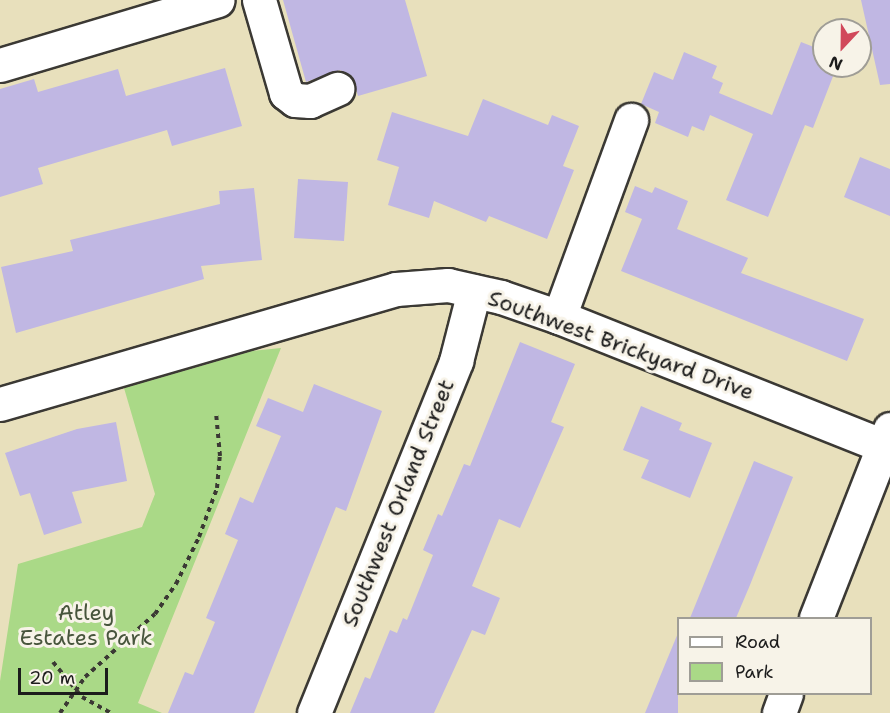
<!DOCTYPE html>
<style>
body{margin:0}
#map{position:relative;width:890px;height:713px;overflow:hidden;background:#e8e0bc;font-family:"Shantell Sans",sans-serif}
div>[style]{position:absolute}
.green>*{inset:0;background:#aad987}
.building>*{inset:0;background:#c0b7e3}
.path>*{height:4px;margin-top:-2px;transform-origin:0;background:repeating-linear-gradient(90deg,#3b3934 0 4.5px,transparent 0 9px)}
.roads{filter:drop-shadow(2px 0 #3b3934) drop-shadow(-2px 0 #3b3934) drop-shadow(0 2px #3b3934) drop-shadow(0 -2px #3b3934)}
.minor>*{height:33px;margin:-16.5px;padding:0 16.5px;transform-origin:16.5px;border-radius:16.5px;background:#fff}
span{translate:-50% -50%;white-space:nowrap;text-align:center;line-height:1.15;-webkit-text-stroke:6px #f7f3e8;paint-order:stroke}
.street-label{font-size:22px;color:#1c1c1c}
.park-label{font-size:22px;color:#47553c}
.legend{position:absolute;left:677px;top:617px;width:195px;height:78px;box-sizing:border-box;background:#f7f3e8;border:2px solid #9f9d96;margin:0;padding:8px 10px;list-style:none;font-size:18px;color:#1c1c1c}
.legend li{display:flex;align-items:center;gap:12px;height:30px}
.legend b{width:30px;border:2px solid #9f9d96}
.north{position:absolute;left:812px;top:18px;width:60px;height:60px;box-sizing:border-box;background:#f7f3e8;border:2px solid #9f9d96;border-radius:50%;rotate:202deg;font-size:16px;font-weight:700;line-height:24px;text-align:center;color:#1c1c1c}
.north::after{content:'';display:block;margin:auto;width:21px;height:27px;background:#d1495b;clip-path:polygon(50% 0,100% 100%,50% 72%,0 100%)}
.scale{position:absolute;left:18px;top:668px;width:90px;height:27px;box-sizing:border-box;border:3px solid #1c1c1c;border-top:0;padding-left:8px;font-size:18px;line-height:21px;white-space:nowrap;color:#1c1c1c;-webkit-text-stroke:4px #f7f3e8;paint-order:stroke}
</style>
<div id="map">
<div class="green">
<div style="clip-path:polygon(281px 348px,138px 703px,162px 713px,0 713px,0 681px,18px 564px,142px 527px,155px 494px,124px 388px,252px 351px)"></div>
</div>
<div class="building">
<div style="clip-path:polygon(283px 0,405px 0,427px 76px,358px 96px,352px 76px,340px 70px,306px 82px)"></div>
<div style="clip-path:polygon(861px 0,890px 0,890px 84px,880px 85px)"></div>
<div style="clip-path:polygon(801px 42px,824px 51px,824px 66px,837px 66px,813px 128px,805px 125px,768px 217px,726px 200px,753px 134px,710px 115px,704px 131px,692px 126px,688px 137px,655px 123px,659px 112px,641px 104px,654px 72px,673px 80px,684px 52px,717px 66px,712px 78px,723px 83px,719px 93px,772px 115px)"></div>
<div style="clip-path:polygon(225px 68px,242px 126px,172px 146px,167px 130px,38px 168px,43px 184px,0 197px,0 89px,34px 79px,38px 92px,118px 69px,126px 96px)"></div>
<div style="clip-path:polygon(483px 99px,548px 125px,552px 115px,579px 126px,563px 166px,574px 170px,547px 239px,489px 216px,486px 222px,434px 201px,429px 218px,388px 205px,399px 167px,377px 160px,392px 112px,468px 136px)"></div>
<div style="clip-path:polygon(860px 157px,890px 169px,890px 216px,844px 197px)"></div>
<div style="clip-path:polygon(298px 179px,348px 182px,344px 241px,294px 238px)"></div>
<div style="clip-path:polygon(635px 186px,652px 193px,655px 187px,688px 201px,677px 229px,748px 258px,741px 273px,864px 319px,847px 361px,621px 271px,642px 219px,625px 212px)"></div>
<div style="clip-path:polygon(254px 188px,262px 260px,201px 266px,204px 279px,16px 333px,1px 267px,73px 251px,70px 240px,220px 204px,219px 191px)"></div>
<div style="clip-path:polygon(520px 342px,575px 364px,551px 422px,564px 427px,520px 528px,499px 519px,472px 586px,500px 598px,485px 635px,472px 630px,434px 713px,350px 713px,365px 677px,370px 679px,390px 630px,397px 633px,403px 618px,407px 620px,433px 555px,423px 550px,438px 514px,442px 516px,464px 464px,470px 466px)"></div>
<div style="clip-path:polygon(314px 384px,382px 411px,346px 511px,336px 507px,254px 713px,168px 713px,185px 672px,193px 675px,215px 622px,206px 618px,238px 540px,225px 534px,240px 497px,253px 503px,281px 436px,256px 426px,268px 398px,303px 412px)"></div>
<div style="clip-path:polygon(641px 406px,682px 423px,679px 430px,712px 443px,690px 498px,641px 478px,649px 460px,623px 450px)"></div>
<div style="clip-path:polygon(116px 422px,127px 481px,72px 492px,82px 523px,44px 535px,30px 493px,20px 496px,5px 453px,77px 429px)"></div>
<div style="clip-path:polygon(754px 461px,793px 477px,750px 585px,736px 618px,690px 618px)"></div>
<div style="clip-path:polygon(678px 633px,678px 713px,645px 713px)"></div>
</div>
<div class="path">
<div style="left:53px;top:662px;width:45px;rotate:50.4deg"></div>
<div style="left:82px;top:697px;width:33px;rotate:29deg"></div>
<div style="left:60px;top:713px;width:44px;rotate:-55.2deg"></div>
<div style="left:85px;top:677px;width:94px;rotate:-42deg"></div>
<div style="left:155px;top:614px;width:37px;rotate:-55deg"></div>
<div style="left:176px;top:584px;width:52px;rotate:-63.9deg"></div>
<div style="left:199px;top:537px;width:52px;rotate:-69.8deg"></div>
<div style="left:217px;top:488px;width:32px;rotate:-85deg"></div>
<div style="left:220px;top:456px;width:43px;rotate:-95.3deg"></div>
</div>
<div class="roads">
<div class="minor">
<div style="left:259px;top:0;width:97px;rotate:73.8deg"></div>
<div style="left:286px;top:93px;width:11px;rotate:38deg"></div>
<div style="left:295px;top:100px;width:15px;rotate:4deg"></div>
<div style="left:310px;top:101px;width:30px;rotate:-24deg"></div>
<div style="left:0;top:65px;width:227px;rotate:-16.6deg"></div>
<div style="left:559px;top:317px;width:210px;rotate:-69.9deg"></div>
<div style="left:0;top:404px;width:412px;rotate:-16.2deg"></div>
<div style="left:396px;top:289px;width:52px;rotate:-4.4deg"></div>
<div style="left:448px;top:285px;width:54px;rotate:12.8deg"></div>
<div style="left:501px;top:297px;width:61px;rotate:19deg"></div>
<div style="left:559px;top:317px;width:356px;rotate:21.7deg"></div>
<div style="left:816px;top:618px;width:203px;rotate:-68.6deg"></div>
<div style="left:314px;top:713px;width:380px;rotate:-68deg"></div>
<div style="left:456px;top:361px;width:72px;rotate:-75.6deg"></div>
<div style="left:779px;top:713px;width:20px;rotate:-70deg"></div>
</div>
</div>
<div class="street-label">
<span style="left:621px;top:345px;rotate:20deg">Southwest Brickyard Drive</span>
<span style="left:398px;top:503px;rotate:-68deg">Southwest Orland Street</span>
</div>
<div class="park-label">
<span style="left:86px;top:625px">Atley<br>Estates Park</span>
</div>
<ul class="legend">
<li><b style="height:8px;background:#fff"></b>Road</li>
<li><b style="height:16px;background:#aad987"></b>Park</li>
</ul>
<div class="north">N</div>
<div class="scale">20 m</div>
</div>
